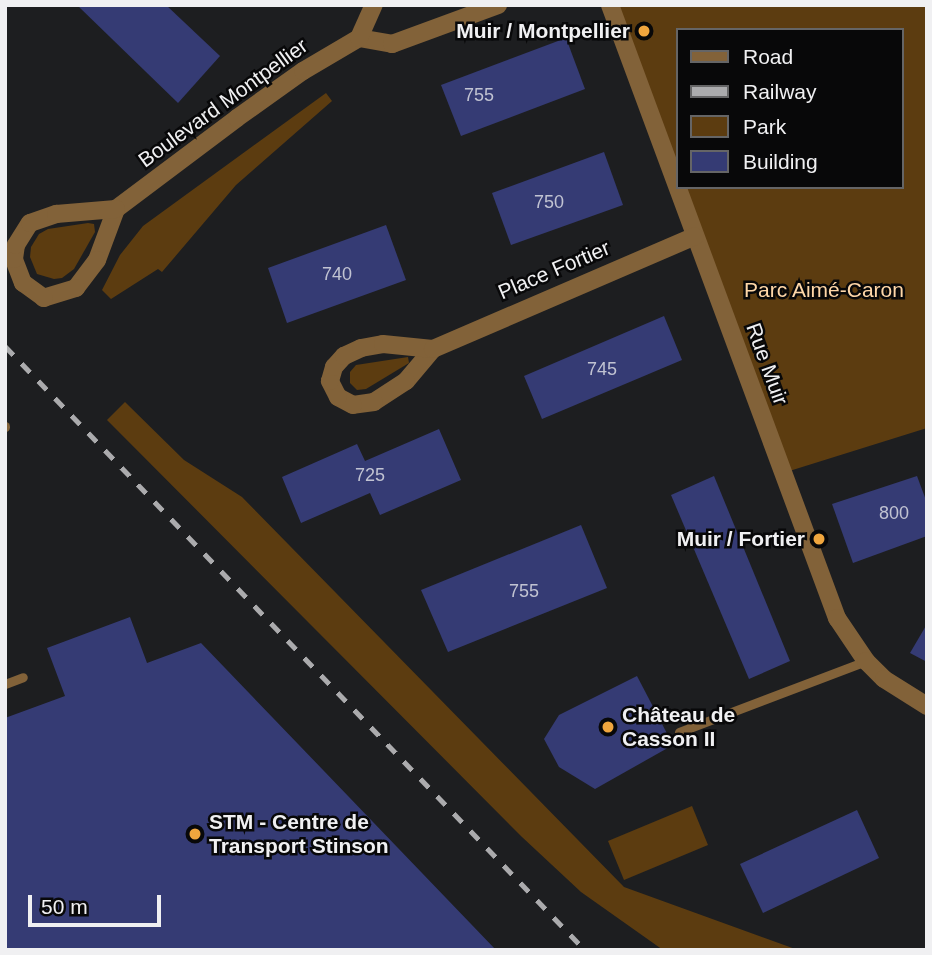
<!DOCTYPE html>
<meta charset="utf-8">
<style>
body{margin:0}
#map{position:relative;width:932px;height:955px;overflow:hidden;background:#1d1e20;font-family:Arial,sans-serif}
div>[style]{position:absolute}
.green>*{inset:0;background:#5c3c10}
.building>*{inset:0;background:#353b74}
.service>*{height:9px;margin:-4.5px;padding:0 4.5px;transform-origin:4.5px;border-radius:4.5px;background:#826239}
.minor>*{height:18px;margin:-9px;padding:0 9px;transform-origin:9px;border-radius:9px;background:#826239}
.rail>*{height:5px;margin-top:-2.5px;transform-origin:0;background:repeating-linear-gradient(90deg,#ababad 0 12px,transparent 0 24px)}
.dots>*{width:19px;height:19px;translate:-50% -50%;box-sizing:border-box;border:4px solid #080809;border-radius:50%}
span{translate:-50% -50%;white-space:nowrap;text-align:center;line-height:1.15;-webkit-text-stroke:5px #080809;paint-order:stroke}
.number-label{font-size:18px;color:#c1c3d2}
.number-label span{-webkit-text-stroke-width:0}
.poi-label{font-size:21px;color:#f0f0f2;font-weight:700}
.right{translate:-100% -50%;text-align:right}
.left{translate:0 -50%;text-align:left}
.street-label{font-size:21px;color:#f0f0f2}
.park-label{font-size:21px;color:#ffd7a8}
.frame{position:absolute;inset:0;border:7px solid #f0f0f2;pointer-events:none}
.legend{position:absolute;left:676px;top:28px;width:228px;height:161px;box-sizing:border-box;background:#080809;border:2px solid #656566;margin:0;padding:9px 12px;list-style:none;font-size:21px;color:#f0f0f2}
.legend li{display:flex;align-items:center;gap:14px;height:35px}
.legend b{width:35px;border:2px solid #656566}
.scale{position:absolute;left:28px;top:895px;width:133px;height:32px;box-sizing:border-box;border:4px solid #f0f0f2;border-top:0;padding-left:9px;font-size:21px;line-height:24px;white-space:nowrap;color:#f0f0f2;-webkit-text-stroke:5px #080809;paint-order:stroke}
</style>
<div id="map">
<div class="green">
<div style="clip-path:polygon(evenodd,610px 5px,927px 5px,927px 428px,783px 473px,610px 5px,678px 30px,902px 30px,902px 187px,678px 187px,678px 30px)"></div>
<div style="clip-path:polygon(326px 93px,332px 101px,236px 185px,162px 272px,158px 269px,111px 299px,102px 290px,120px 255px,143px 226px)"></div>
<div style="clip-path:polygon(88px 223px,94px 224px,95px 232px,74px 269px,62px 278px,54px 279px,37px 274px,30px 257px,31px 247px,39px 234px,48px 229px)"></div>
<div style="clip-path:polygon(408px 357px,409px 363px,366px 389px,357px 390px,350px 383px,350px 372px,356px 365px)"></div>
<div style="clip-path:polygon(125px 402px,184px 460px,242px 497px,624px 887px,798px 950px,663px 950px,581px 892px,522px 837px,107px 420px)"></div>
<div style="clip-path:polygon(692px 806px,708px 845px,624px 880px,608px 841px)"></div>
</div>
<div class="building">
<div style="clip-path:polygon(77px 5px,166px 5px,220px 56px,178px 103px)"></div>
<div style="clip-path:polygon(566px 38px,585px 89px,461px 136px,441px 85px)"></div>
<div style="clip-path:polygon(604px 152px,623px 205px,511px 245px,492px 193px)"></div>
<div style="clip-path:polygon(386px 225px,406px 280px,287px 323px,268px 268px)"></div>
<div style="clip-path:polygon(664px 316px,682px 360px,542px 419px,524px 376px)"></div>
<div style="clip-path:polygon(439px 429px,461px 480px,380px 515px,370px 493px,301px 523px,282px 477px,357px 444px,365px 461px)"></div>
<div style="clip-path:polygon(714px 476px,790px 661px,749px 679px,671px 495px)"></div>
<div style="clip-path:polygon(917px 476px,927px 503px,927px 536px,853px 563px,832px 504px)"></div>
<div style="clip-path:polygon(581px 525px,607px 588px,448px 652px,421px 590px)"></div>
<div style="clip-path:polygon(130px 617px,147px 663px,201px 643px,496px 950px,5px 950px,5px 718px,65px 696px,47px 648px)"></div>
<div style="clip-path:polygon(927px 624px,927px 662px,910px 653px)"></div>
<div style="clip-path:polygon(637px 676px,673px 745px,595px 789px,559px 767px,544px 739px,559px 715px)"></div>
<div style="clip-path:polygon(857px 810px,879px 858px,763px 913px,740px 864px)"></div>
</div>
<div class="service">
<div style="left:5px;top:426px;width:1px;rotate:90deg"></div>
<div style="left:5px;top:684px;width:19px;rotate:-21deg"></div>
<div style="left:679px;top:732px;width:200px;rotate:-20.8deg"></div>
</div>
<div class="minor">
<div style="left:610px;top:5px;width:654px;rotate:69.68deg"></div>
<div style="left:837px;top:618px;width:52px;rotate:56deg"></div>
<div style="left:866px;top:661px;width:25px;rotate:45deg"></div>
<div style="left:884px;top:679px;width:51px;rotate:32.1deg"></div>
<div style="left:359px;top:38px;width:34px;rotate:10deg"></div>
<div style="left:392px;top:44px;width:113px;rotate:-20.2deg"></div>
<div style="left:116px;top:209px;width:151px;rotate:-36.9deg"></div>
<div style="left:237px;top:118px;width:81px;rotate:-35.5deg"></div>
<div style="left:303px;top:71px;width:65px;rotate:-30.5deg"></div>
<div style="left:359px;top:38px;width:36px;rotate:-66deg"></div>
<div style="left:116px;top:209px;width:54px;rotate:110.4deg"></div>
<div style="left:97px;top:260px;width:35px;rotate:127deg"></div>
<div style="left:76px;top:288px;width:34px;rotate:163deg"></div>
<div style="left:44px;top:298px;width:26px;rotate:-144deg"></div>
<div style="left:23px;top:283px;width:26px;rotate:-111deg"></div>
<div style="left:14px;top:259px;width:14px;rotate:-82deg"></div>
<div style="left:16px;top:245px;width:26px;rotate:-58deg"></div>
<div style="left:30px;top:223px;width:28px;rotate:-19deg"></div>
<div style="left:56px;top:214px;width:60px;rotate:-4.8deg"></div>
<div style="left:433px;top:349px;width:42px;rotate:130.2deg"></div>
<div style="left:406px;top:381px;width:38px;rotate:147deg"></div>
<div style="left:374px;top:402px;width:21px;rotate:172deg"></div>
<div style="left:353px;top:405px;width:17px;rotate:-152deg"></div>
<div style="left:338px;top:397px;width:18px;rotate:-117deg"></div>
<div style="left:330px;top:381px;width:15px;rotate:-74deg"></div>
<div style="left:334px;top:367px;width:15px;rotate:-48deg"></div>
<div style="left:344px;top:356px;width:19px;rotate:-25deg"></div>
<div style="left:361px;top:348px;width:22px;rotate:-10deg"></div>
<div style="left:383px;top:344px;width:50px;rotate:5.7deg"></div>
<div style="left:433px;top:349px;width:285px;rotate:-23.3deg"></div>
</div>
<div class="rail">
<div style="left:5px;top:346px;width:837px;rotate:46.16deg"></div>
</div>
<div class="dots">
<div style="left:644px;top:31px;background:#f0a63e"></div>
<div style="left:819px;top:539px;background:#f0a63e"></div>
<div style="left:608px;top:727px;background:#f0a63e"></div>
<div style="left:195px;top:834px;background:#f0a63e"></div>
</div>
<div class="number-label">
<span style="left:479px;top:95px">755</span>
<span style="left:549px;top:202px">750</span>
<span style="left:337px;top:274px">740</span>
<span style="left:602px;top:369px">745</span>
<span style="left:370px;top:475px">725</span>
<span style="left:894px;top:513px">800</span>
<span style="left:524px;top:591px">755</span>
</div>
<div class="poi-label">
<span class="right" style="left:630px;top:31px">Muir / Montpellier</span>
<span class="right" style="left:805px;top:539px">Muir / Fortier</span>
<span class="left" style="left:622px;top:727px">Château de<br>Casson II</span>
<span class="left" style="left:209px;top:834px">STM - Centre de<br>Transport Stinson</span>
</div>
<div class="street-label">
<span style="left:223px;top:103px;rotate:-36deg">Boulevard Montpellier</span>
<span style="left:554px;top:270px;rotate:-23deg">Place Fortier</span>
<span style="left:767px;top:364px;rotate:70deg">Rue Muir</span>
</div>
<div class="park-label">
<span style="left:824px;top:290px">Parc Aimé-Caron</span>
</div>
<div class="frame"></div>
<ul class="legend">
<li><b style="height:9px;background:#826239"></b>Road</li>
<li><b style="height:9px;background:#ababad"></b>Railway</li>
<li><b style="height:19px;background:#5c3c10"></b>Park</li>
<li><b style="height:19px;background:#353b74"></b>Building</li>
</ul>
<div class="scale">50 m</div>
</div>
